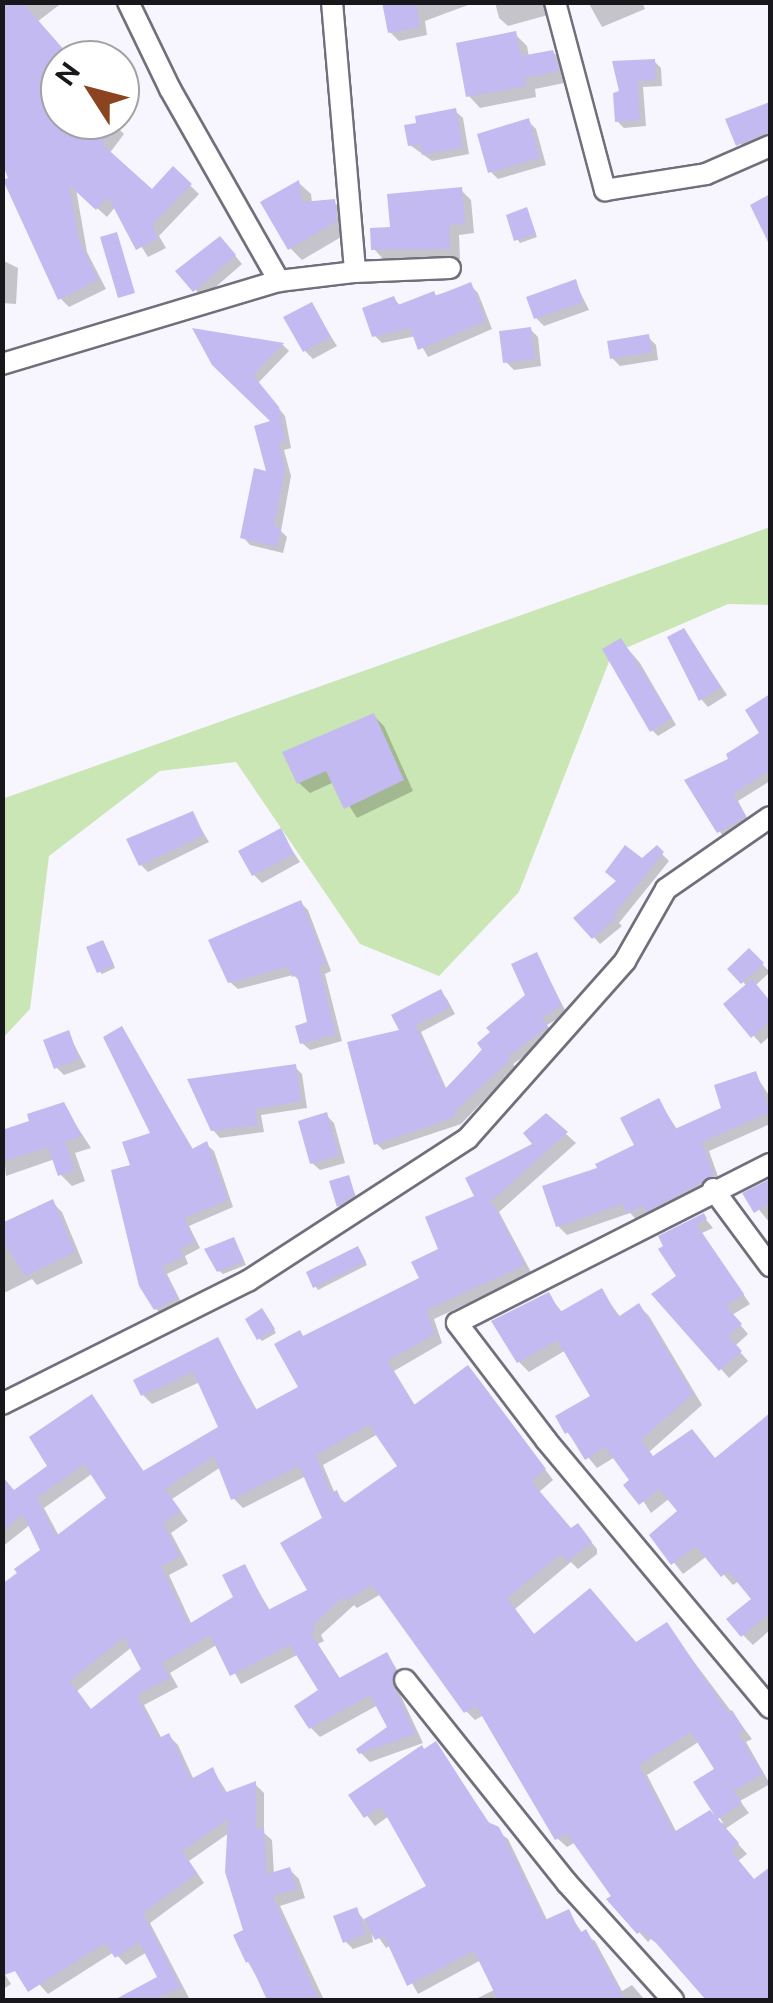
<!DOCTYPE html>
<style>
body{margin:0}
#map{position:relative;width:773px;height:2003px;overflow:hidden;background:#f7f6fe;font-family:Ubuntu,sans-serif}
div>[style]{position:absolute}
.green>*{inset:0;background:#cae6b5}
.shadow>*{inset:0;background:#0003}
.building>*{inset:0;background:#c3baf1}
.roads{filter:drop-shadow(2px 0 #716f7b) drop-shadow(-2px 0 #716f7b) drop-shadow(0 2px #716f7b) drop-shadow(0 -2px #716f7b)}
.street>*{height:20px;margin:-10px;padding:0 10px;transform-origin:10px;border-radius:10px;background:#fff}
span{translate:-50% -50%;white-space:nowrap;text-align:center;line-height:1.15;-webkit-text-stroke:8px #fff;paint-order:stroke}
.frame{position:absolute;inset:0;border:5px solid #18171c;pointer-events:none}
.north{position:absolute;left:40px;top:40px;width:100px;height:100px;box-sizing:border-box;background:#fff;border:2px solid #a3a2a4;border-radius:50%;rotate:306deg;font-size:28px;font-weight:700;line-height:40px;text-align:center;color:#18171c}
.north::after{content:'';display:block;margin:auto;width:35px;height:45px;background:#8b441f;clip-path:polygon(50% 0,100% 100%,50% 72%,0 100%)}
</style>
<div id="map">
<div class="green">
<div style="clip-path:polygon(770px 527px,770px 605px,728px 604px,612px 654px,519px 892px,439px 976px,360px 944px,236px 762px,160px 771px,49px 856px,30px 1009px,3px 1038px,2px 799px)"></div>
</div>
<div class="shadow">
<div style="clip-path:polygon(2px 2px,63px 2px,37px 22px,70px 60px,60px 60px,60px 120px,109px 120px,124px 134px,109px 154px,152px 192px,174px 170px,199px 194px,159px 236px,166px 248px,148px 257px,116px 206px,107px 217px,76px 189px,87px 252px,106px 289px,69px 307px,60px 298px,6px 182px,11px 180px)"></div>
<div style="clip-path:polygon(385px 2px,476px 2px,425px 21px,427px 35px,399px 41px,390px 32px)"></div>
<div style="clip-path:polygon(495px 2px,544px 2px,548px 15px,508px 26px,499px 18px)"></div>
<div style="clip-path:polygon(588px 2px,642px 2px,645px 9px,602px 27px)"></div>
<div style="clip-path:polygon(515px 34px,527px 46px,529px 57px,553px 52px,564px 64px,569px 82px,535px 89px,536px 97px,480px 108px,469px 96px)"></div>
<div style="clip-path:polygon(654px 61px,661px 68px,662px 86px,643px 87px,646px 126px,624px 128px,617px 121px,616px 95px)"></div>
<div style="clip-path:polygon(770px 104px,770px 138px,744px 149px,728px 120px)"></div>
<div style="clip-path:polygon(455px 111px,463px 118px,469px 154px,432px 161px,410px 145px)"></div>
<div style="clip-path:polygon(528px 121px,536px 129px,546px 165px,498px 179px,490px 171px)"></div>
<div style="clip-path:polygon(299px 183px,311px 194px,312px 203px,334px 202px,346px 214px,348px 233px,302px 260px,290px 248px)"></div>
<div style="clip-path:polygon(461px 190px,471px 200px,474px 233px,459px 235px,460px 259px,384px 260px,374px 249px,393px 229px)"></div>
<div style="clip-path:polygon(526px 210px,537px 237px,520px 243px,517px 239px)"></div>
<div style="clip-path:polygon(228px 247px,242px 264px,203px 298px,179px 272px)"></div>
<div style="clip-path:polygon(2px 260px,18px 268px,16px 304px,2px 303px)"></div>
<div style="clip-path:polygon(575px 282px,589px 310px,544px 326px,536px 318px)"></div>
<div style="clip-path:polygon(470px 285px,478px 293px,492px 329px,428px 357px,416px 336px,382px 343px,374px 335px,394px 299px,401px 306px)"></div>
<div style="clip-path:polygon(311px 305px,337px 346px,313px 359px,305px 351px)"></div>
<div style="clip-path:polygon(530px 329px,538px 337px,541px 366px,514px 370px,506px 362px)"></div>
<div style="clip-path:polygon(196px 331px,283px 345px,289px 351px,258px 383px,285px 416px,291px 448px,284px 450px,291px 476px,281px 531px,287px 537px,283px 553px,250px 545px,243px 537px,269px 474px,274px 423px)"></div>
<div style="clip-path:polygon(648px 337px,656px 345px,658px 360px,620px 366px,612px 358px)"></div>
<div style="clip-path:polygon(684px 631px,727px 695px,708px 707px,701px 699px)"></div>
<div style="clip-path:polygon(621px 641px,640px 663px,676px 725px,658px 736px,652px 730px)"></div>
<div style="clip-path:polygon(770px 697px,770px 781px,738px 801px,751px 825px,726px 839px,719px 831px,732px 760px,763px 734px,748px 711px)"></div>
<div style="clip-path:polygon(374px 716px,384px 726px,413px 791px,357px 818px,334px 782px,310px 793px,299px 783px)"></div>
<div style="clip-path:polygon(192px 814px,209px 842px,148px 872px,141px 865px)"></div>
<div style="clip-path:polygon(280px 832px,300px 862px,262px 883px,254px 875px)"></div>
<div style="clip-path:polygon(657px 849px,669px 861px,619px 923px,622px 926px,600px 944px,577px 918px)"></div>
<div style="clip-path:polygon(300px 902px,308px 910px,331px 971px,325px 974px,342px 1041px,310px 1050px,302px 1043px,310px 1024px,301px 982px,293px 975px,238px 989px,230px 982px)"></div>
<div style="clip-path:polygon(105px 946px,115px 968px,102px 974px,99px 971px)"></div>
<div style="clip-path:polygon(749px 951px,770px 972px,755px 986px,770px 1003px,770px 1036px,761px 1044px,726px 1005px,747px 986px,730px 969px)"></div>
<div style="clip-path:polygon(537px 955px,567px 1014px,547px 1025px,554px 1035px,513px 1064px,516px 1067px,461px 1124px,383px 1150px,376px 1143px,403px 1032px,440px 992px,447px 999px,455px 1014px,421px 1032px,447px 1090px,528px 996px)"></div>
<div style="clip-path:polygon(122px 1029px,194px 1151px,207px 1145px,214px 1151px,233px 1207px,189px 1226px,200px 1248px,185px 1256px,188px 1264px,167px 1274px,183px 1306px,163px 1316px,156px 1309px,134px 1167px,153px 1134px)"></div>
<div style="clip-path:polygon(68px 1033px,86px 1067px,64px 1075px,56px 1067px)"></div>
<div style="clip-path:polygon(295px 1067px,302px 1074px,307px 1108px,261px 1115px,264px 1132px,220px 1138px,213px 1130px)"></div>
<div style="clip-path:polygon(755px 1074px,770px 1097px,770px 1124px,709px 1151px,721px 1185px,638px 1221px,630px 1213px,567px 1235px,558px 1226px,600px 1169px,637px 1146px,659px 1101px,678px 1131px,724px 1109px)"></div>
<div style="clip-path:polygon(63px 1105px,91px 1148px,75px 1153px,85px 1181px,72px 1186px,60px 1174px,55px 1159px,6px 1176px,2px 1133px,32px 1123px)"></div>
<div style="clip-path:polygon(326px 1115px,334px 1123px,345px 1163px,320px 1170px,312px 1163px)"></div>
<div style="clip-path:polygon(evenodd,546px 1116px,576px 1143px,499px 1212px,532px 1274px,434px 1319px,442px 1343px,394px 1371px,416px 1407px,477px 1377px,553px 1480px,539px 1492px,572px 1530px,586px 1536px,597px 1549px,597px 1554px,578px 1569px,571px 1562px,515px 1609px,535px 1636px,636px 1645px,667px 1626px,752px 1739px,746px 1742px,770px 1784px,740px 1801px,749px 1813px,725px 1829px,747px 1854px,738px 1861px,755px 1881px,770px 1870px,770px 2000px,703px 2000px,705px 1996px,652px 1938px,648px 1942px,610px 1900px,614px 1896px,576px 1842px,567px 1847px,557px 1838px,484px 1715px,475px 1720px,466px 1711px,381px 1594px,357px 1608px,354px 1605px,321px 1635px,324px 1641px,318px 1644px,341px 1680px,387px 1655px,404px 1680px,400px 1694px,423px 1743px,370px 1762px,361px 1753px,390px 1728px,378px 1705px,320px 1737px,311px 1728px,321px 1691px,299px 1654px,241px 1684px,218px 1644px,170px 1673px,178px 1687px,144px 1705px,162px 1739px,169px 1736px,178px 1745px,194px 1780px,213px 1770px,228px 1794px,255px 1784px,264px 1793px,264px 1833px,272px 1840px,274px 1874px,290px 1870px,299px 1879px,305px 1898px,280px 1906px,324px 2000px,270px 2000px,248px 1962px,229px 1833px,189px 1861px,204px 1883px,150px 1923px,189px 1998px,120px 2000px,160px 1979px,147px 1952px,126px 1965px,114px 1952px,48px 1994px,39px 1984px,44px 1551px,31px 1524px,2px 1547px,2px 1478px,14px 1492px,50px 1467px,92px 1398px,145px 1473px,222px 1428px,200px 1382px,152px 1404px,143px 1395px,218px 1340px,258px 1412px,301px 1388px,305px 1338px,423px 1280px,477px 1197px,536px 1145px,546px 1116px,378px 1434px,400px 1467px,347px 1504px,335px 1494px,323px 1465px,378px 1434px,546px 1116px,221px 1467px,234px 1499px,243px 1508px,306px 1476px,325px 1519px,311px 1591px,271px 1612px,244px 1567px,236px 1598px,192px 1625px,169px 1575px,188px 1565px,171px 1533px,188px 1521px,172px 1499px,221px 1467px,546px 1116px,93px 1473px,109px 1498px,59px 1536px,44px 1508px,93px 1473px,546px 1116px,132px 1647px,144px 1670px,92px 1712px,77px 1691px,132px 1647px,546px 1116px,700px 1741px,717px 1770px,697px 1783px,723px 1823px,677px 1833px,647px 1775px,700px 1741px)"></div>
<div style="clip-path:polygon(348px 1178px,357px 1199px,342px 1209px,339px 1206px)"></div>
<div style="clip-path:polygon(770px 1182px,770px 1223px,746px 1194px)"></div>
<div style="clip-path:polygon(52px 1202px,62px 1212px,83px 1263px,37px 1285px,32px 1279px,2px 1294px,2px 1226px)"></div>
<div style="clip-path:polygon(703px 1216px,713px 1228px,702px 1233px,750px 1304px,732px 1315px,748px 1334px,735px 1346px,748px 1361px,729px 1378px,655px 1294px,680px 1277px,662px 1250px)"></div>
<div style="clip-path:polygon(236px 1243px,246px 1265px,223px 1274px,219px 1271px)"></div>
<div style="clip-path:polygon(361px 1253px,367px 1265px,318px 1290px,315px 1286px)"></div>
<div style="clip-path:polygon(602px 1292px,621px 1318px,639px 1306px,649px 1316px,702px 1405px,649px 1452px,654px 1458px,716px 1460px,770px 1417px,770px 1630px,753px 1645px,743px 1635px,755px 1599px,739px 1581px,733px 1585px,707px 1556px,683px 1574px,653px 1536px,680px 1511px,670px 1498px,651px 1513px,615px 1457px,597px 1468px,567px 1432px,593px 1397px,566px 1350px,529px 1372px,519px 1362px,548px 1295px,563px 1313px)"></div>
<div style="clip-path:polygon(265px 1314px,276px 1333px,262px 1341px,259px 1338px)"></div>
<div style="clip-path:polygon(436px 1744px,492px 1827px,508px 1839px,548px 1922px,568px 1912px,583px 1934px,595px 1941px,622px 1991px,632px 1985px,645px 2000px,474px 2000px,496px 1989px,481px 1960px,418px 1994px,391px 1945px,386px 1948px,371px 1926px,373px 1942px,353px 1949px,345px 1941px,356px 1910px,365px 1921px,430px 1887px,389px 1816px,375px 1826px,352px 1796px)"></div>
<div style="clip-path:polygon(2px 1970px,11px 1984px,2px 1990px)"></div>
</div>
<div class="building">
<div style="clip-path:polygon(2px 2px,22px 2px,73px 60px,60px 60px,60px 120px,120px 120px,102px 144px,152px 189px,173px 166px,192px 184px,152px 225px,158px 238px,136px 250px,108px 197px,96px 210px,69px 185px,79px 240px,98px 280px,58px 300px,3px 180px,8px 178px,2px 163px)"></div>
<div style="clip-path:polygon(382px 2px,416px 2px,420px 27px,388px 33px)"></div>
<div style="clip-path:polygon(516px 31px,521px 56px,553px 50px,559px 71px,525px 78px,526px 86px,466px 97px,456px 43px)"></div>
<div style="clip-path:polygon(655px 59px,656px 80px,638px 81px,640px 120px,615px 122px,613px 93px,619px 91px,612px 61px)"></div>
<div style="clip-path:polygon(770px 102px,770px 131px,736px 146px,725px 119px)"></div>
<div style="clip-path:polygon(456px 108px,463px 147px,422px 155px,420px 144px,408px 146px,404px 125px,416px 123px,415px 116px)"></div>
<div style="clip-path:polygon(529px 118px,540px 158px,488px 173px,477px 134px)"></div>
<div style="clip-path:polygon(299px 180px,302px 202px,335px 199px,337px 221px,288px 250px,260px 202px)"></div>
<div style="clip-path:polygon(462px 187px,465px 224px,449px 225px,450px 249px,371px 250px,370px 228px,390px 227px,387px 194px)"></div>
<div style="clip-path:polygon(770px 194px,770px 246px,750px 205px)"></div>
<div style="clip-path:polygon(527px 207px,536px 234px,514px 241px,506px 215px)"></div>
<div style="clip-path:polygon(117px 232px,135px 293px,118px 298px,100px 237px)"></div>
<div style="clip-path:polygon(220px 236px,236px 255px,193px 292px,175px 271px)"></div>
<div style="clip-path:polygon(576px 279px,583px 302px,534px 319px,526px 297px)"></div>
<div style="clip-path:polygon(471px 282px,486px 321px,418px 350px,410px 328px,372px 337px,362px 308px,394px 296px,398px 305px,434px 291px,436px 296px)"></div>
<div style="clip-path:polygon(312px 302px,331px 337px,303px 352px,283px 317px)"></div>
<div style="clip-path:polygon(531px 327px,535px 359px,503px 363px,499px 331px)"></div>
<div style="clip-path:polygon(192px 328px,284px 343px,253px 375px,279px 407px,285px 441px,279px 443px,285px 468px,274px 526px,281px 528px,277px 547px,240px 538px,254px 468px,266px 471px,254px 426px,270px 421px,212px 365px)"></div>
<div style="clip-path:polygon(649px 334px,652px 352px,610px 359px,607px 341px)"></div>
<div style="clip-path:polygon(684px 628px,721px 687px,699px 701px,667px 637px)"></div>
<div style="clip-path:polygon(621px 638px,672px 718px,650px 732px,602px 649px)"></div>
<div style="clip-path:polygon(770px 694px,770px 770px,733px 794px,746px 817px,717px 833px,684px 780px,728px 759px,726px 754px,759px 733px,745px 710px)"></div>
<div style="clip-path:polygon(374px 713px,404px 780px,344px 809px,326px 771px,297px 784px,282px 752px)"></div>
<div style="clip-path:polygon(193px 811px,204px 835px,139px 866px,126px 839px)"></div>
<div style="clip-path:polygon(281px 828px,294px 854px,252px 876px,238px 851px)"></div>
<div style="clip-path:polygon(625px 845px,642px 858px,657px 845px,664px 852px,614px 914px,617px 917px,592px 939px,573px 918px,616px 881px,605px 872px)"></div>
<div style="clip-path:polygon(301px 900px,326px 964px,319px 966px,336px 1034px,300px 1044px,295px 1026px,307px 1022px,297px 975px,292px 977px,288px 967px,228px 983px,208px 940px)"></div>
<div style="clip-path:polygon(103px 940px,114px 965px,97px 973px,86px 947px)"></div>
<div style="clip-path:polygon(749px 948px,764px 963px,741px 984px,727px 969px)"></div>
<div style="clip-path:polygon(537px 952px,562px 1006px,542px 1017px,548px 1027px,508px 1056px,511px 1059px,454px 1112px,455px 1117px,374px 1145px,347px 1042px,399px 1030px,391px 1015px,441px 989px,450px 1007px,416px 1025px,445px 1089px,482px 1050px,477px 1043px,490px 1032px,486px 1028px,525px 995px,511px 964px)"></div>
<div style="clip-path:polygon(752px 979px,770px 1001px,770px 1021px,751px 1038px,723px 1004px)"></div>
<div style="clip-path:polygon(122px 1026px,192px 1149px,207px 1141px,228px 1200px,184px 1218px,195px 1241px,180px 1249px,183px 1257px,162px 1267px,178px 1298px,154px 1310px,139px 1286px,111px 1170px,130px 1165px,122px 1142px,150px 1133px,103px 1037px)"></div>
<div style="clip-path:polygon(69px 1030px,79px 1059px,54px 1069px,43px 1040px)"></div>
<div style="clip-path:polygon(296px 1064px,301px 1101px,255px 1109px,258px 1125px,211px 1131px,187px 1079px)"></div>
<div style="clip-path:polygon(756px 1071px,770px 1112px,702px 1142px,714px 1176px,646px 1212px,643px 1206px,627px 1214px,622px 1204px,556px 1227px,542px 1186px,597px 1168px,595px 1164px,634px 1145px,620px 1118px,659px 1098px,675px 1129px,721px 1108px,714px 1085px)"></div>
<div style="clip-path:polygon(64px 1102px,82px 1136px,65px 1142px,75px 1170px,58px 1176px,48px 1147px,2px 1162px,2px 1130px,29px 1121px,27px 1114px)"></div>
<div style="clip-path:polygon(327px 1112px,339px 1155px,310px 1164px,298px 1121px)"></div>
<div style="clip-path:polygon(evenodd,546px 1113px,568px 1132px,487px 1205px,493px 1203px,525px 1265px,426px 1310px,435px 1334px,387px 1361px,414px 1405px,468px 1365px,546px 1469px,531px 1481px,571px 1528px,578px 1523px,592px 1542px,567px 1562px,561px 1554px,507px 1598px,534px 1634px,590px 1588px,636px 1642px,667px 1622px,728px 1713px,732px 1710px,744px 1729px,738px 1733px,763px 1774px,733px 1791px,742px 1803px,718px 1819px,739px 1843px,731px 1851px,754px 1879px,770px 1867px,770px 2000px,706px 2000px,656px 1943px,641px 1931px,637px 1934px,606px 1899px,611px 1896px,567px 1834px,555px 1840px,476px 1706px,464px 1713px,372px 1585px,346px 1601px,343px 1597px,313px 1625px,316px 1631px,311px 1634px,339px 1678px,387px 1652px,396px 1669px,392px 1683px,416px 1734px,359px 1754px,356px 1749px,387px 1727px,370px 1695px,309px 1729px,294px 1706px,318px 1690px,290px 1645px,230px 1676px,210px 1635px,162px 1663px,170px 1678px,137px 1695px,159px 1738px,169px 1733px,191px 1779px,213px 1767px,224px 1793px,256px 1781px,256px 1829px,264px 1828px,267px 1874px,290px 1867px,297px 1889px,273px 1896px,319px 2000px,267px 2000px,249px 1961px,246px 1963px,233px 1935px,243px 1930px,225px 1872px,228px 1819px,182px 1851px,197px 1873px,143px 1913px,181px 1988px,151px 2000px,114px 2000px,157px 1977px,139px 1942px,115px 1958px,105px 1943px,28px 1992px,15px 1971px,2px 1976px,2px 1584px,17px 1573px,14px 1569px,40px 1550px,23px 1514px,2px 1531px,2px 1476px,14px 1490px,47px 1466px,29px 1437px,92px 1394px,143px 1471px,218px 1427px,193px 1372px,141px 1396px,133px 1380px,218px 1337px,255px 1410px,298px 1387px,274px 1344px,300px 1330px,303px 1336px,419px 1278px,411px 1262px,438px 1249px,425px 1217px,474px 1196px,465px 1178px,532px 1144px,523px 1133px,546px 1113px,369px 1425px,397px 1466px,343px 1504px,337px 1490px,331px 1493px,316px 1455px,369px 1425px,546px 1113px,214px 1456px,231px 1500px,299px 1466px,322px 1518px,280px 1543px,307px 1590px,268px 1610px,245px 1564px,222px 1575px,233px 1597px,189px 1624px,161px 1566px,180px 1556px,163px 1523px,181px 1511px,165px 1489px,214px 1456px,546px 1113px,84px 1464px,106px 1498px,56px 1536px,37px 1498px,84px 1464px,546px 1113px,124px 1637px,141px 1669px,91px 1709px,70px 1681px,124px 1637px,546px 1113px,691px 1732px,714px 1769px,693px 1782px,715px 1816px,710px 1810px,674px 1832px,639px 1765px,691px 1732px)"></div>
<div style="clip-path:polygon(349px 1175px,355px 1195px,337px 1207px,329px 1181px)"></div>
<div style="clip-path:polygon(770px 1179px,770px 1203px,754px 1213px,742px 1193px)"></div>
<div style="clip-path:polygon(53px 1199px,75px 1252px,25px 1276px,2px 1239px,2px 1223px)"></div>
<div style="clip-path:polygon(704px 1213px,707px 1219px,696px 1224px,744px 1294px,726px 1306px,742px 1324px,728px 1336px,742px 1351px,719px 1371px,651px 1294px,676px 1276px,658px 1249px,663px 1246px,658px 1236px)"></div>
<div style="clip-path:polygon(234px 1237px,244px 1261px,217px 1272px,204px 1249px)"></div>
<div style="clip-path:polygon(358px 1246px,366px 1262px,313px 1288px,306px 1272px)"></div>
<div style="clip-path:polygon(602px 1288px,618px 1317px,639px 1303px,693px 1394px,641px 1440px,653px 1456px,692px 1429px,715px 1458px,770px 1413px,770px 1621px,766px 1616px,741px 1637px,726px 1619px,751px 1599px,728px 1571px,721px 1577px,696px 1546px,671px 1565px,649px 1535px,677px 1511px,659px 1489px,639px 1505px,623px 1485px,629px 1480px,605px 1447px,585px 1460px,568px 1432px,565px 1434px,555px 1416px,590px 1396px,557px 1340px,517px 1363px,491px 1321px,549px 1292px,560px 1312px)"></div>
<div style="clip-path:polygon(262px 1308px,275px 1329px,257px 1340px,245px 1319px)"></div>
<div style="clip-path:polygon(436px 1741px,488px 1822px,499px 1827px,545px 1920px,569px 1909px,580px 1933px,586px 1929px,625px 2000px,498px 2000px,474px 1951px,407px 1986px,384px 1936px,375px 1940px,364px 1919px,426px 1886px,383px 1810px,379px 1808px,364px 1818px,348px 1795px,422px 1745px,424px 1749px)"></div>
<div style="clip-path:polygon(357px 1907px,366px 1934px,343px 1943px,333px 1916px)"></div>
</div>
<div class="roads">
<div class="street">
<div style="left:128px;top:2px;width:97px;rotate:64.2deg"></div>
<div style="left:170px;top:89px;width:221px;rotate:60.4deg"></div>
<div style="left:332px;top:2px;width:271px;rotate:85.1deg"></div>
<div style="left:555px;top:2px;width:195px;rotate:75.1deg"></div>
<div style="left:605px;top:190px;width:102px;rotate:-9deg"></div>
<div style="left:706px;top:174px;width:70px;rotate:-23.6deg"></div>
<div style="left:2px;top:364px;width:289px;rotate:-16.7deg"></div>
<div style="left:279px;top:281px;width:77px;rotate:-6.8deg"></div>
<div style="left:355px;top:272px;width:95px;rotate:-2.4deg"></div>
<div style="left:770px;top:1164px;width:351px;rotate:153.1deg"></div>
<div style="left:457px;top:1323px;width:147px;rotate:52.7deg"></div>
<div style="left:546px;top:1440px;width:349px;rotate:50.1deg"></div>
<div style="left:713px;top:1189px;width:96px;rotate:53.5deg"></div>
<div style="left:2px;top:1404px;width:275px;rotate:-26.6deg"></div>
<div style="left:248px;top:1281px;width:262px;rotate:-33deg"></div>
<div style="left:468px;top:1138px;width:237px;rotate:-48.4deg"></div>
<div style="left:625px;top:961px;width:83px;rotate:-60.3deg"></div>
<div style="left:666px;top:889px;width:126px;rotate:-34.7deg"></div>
<div style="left:405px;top:1680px;width:260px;rotate:51.4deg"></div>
<div style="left:567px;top:1883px;width:158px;rotate:47.8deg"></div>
</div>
</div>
<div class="frame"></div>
<div class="north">N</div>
</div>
